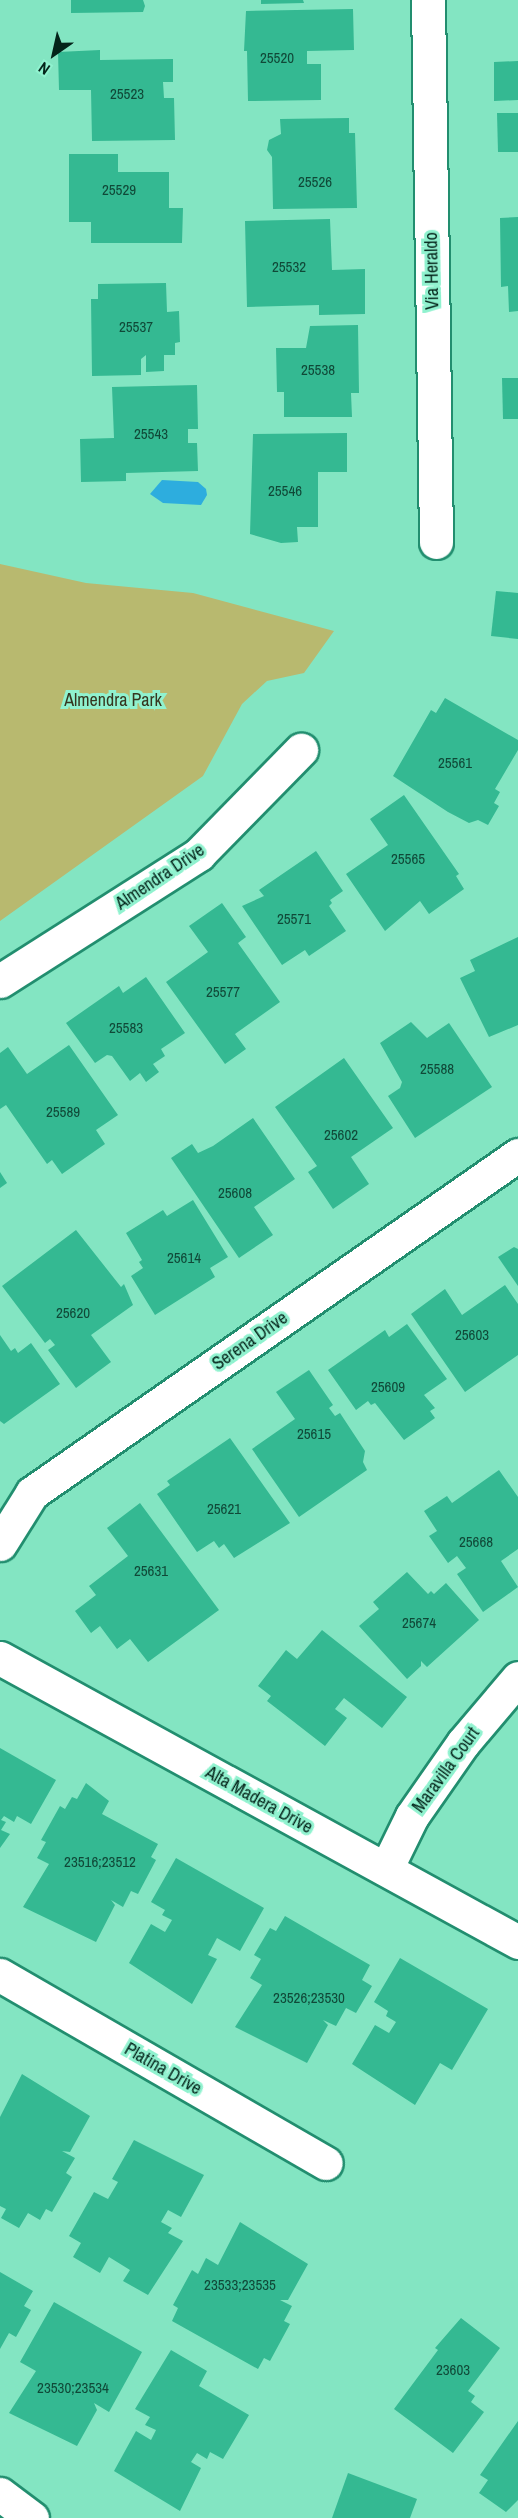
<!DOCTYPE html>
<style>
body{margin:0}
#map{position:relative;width:518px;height:2518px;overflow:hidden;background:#83e5c2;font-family:"Archivo Narrow",sans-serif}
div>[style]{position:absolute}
.green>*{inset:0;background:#b8b96f}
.water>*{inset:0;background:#2dadde}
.building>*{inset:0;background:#34b992}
.roads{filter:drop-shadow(2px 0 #228e6f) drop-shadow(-2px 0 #228e6f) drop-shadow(0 2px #228e6f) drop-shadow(0 -2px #228e6f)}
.minor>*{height:33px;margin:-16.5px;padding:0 16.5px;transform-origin:16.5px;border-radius:16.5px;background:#fff}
span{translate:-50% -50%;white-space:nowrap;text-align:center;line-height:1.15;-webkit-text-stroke:6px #90f2cf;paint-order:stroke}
.number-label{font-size:15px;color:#104938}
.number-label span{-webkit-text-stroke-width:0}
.street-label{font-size:18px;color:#04241a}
.park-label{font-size:18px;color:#36361f}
.north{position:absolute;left:24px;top:24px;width:60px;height:60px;-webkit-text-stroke:4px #90f2cf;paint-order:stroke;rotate:214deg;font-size:16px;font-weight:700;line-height:24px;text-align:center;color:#04241a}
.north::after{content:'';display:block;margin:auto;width:21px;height:27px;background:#04241a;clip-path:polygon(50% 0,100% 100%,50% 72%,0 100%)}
</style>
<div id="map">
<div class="green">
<div style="clip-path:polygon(0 564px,86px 583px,193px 593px,334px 631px,304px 673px,267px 681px,242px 704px,203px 776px,0 921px)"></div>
</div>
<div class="water">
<div style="clip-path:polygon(162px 480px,198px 482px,206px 489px,207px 495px,201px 505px,163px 503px,150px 494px)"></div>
</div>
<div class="building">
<div style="clip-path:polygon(71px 0,143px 0,145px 6px,143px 12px,71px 13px)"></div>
<div style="clip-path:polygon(261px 0,303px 0,304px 3px,261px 4px)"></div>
<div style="clip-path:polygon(353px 9px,354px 50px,307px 51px,307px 64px,321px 64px,321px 100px,248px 101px,247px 51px,244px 51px,246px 11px)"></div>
<div style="clip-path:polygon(100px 50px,100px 60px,173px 59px,173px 82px,163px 82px,164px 98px,174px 98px,175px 140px,92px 141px,91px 90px,59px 90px,58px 52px)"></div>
<div style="clip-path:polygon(518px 61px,518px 100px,494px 101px,494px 62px)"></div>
<div style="clip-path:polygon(497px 113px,518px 113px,518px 152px,498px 152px)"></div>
<div style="clip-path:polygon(349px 118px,349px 133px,355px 133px,357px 208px,273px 209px,272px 157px,267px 150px,269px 140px,281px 134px,280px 119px)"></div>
<div style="clip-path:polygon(69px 154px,118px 154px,118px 172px,169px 172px,169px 208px,183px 208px,182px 243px,91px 243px,91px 222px,69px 222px)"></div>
<div style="clip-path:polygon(518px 217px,518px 311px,509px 312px,508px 286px,501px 287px,500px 218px)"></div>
<div style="clip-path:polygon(330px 219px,332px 270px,365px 269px,365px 314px,319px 315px,319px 305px,247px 307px,245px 221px)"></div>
<div style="clip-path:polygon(166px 283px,167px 312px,179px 311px,180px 342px,175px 343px,175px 355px,164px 355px,164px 371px,146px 372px,146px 355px,141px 359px,141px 375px,92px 376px,91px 299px,98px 299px,98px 284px)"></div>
<div style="clip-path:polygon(358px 325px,359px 393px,351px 393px,352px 417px,284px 417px,284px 392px,277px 392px,276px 348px,306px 348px,310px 326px)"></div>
<div style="clip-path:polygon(502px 378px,518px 378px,518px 419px,503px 419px)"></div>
<div style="clip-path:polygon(197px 385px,198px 429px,188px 429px,188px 443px,197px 443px,198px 471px,126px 473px,126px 481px,81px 482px,80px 439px,114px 438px,112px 387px)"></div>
<div style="clip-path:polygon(347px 433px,347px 472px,318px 472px,318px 527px,297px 527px,298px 542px,281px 543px,250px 534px,253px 434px)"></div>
<div style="clip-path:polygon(496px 591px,518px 593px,518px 639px,491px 636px)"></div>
<div style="clip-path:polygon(445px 698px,518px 740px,518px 750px,495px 789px,500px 792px,494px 803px,499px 806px,488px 825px,478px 820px,469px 823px,448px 812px,393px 776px,431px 710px,436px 713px)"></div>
<div style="clip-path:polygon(404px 795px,459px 874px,456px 876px,464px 889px,429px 914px,420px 901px,385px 931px,346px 874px,388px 845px,370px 819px)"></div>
<div style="clip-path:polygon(316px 851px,343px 891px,330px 900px,332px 903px,329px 906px,346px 931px,309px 956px,305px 950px,282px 965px,242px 906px,264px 896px,259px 890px)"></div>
<div style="clip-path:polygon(222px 903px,246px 937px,238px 943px,280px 1002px,235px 1034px,246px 1049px,225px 1064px,166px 982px,208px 952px,189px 926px)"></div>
<div style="clip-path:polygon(518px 937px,518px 1025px,489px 1037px,460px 978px,475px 971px,470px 960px)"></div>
<div style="clip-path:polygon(146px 977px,185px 1033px,161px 1049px,165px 1056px,153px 1064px,159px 1072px,146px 1082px,140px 1073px,130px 1081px,112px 1056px,107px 1055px,95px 1063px,66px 1023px,119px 986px,123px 993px)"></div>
<div style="clip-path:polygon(411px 1022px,427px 1038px,449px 1023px,492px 1087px,415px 1138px,388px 1096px,400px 1088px,402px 1082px,380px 1043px)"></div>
<div style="clip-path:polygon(69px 1045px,118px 1115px,96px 1130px,105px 1144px,62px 1174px,52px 1160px,47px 1164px,6px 1105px,0 1109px,0 1053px,8px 1047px,27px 1074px)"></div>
<div style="clip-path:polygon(344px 1058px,393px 1128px,351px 1157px,369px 1184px,333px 1209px,308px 1172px,317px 1166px,275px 1107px)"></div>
<div style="clip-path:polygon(253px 1118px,295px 1179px,254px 1207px,273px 1235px,239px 1258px,171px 1158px,192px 1144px,198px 1153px,213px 1146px)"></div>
<div style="clip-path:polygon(0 1172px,7px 1183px,0 1188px)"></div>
<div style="clip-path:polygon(193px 1200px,228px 1257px,210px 1268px,215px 1277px,155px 1315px,131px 1276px,143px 1268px,139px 1262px,142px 1260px,126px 1233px,163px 1210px,167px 1216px)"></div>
<div style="clip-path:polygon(76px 1230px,121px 1287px,124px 1284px,133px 1305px,91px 1335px,111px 1362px,76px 1388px,48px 1350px,55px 1345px,50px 1339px,45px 1343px,2px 1286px)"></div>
<div style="clip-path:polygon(514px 1247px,518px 1249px,518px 1286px,498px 1257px)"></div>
<div style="clip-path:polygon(505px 1285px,518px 1304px,518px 1355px,465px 1392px,411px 1314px,445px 1289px,462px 1315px)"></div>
<div style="clip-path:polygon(407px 1324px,447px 1379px,424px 1395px,435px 1408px,430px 1411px,435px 1418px,404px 1440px,375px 1403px,371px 1405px,368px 1401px,356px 1410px,328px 1370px,385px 1330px,389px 1337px)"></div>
<div style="clip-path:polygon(0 1335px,11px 1351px,15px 1348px,18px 1353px,31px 1343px,60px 1384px,4px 1424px,0 1421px)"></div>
<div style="clip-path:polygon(309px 1370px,333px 1405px,329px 1408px,335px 1416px,340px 1413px,365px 1451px,363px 1462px,367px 1470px,299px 1517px,252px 1449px,295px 1419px,276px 1392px)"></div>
<div style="clip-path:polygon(230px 1438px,290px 1523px,234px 1558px,224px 1544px,219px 1548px,214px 1541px,197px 1552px,157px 1494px,170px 1485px,167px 1481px)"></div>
<div style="clip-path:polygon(499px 1470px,518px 1497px,518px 1549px,501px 1561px,518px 1587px,483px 1612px,457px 1574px,466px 1568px,457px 1556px,448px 1563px,429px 1536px,437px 1531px,424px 1511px,447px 1496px,452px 1503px)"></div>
<div style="clip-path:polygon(140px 1503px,219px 1610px,148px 1662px,130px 1639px,117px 1649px,100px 1626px,91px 1633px,75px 1611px,96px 1595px,89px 1586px,128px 1556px,107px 1528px)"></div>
<div style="clip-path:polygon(407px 1572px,428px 1594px,431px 1591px,434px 1594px,446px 1583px,479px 1620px,427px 1667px,421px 1661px,421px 1666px,407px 1679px,359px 1626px,379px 1609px,373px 1602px)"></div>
<div style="clip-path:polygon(322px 1630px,407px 1697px,382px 1728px,344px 1698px,335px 1709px,347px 1718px,325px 1746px,267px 1701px,271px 1696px,258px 1686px,286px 1650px,297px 1659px)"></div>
<div style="clip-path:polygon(0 1748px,56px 1780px,31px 1824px,17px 1816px,14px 1822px,4px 1816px,1px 1820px,6px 1822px,1px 1830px,10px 1834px,0 1848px)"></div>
<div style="clip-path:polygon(86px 1783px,109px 1801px,102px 1814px,158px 1844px,151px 1857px,156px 1860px,138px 1894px,131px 1891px,123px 1907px,111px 1900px,115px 1905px,96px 1942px,23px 1907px,49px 1864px,37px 1858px,46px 1842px,41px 1840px,60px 1806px,65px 1809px,72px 1797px,77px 1799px)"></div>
<div style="clip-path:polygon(176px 1858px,264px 1908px,240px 1951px,217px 1938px,208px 1955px,217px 1959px,192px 2004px,129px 1963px,151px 1924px,165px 1932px,172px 1920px,162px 1915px,165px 1910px,151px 1902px)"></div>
<div style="clip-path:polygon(285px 1916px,370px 1965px,362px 1980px,372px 1986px,356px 2013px,346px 2008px,336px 2026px,323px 2020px,328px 2025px,307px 2063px,235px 2027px,262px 1985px,250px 1978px,261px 1959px,254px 1955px,270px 1928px,276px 1931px)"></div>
<div style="clip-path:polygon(400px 1958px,488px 2009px,452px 2070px,440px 2063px,415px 2105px,352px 2064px,375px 2025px,389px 2033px,396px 2022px,386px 2016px,388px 2011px,374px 2002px)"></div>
<div style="clip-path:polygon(22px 2074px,90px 2116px,70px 2152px,62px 2151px,75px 2158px,66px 2173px,72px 2177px,52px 2212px,46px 2209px,40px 2220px,28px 2213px,19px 2228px,1px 2218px,6px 2209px,0 2206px,0 2117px)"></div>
<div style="clip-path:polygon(134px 2140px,204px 2175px,181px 2217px,168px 2210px,161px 2222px,172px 2228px,168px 2233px,183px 2241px,148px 2295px,123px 2281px,130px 2270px,109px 2257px,100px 2273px,73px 2257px,81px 2243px,69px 2236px,94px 2192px,108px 2199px,118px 2182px,112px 2179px)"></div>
<div style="clip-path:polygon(240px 2222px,308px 2264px,288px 2300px,280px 2300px,292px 2306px,284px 2321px,290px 2324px,270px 2361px,264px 2358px,258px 2369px,172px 2321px,178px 2308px,173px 2305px,192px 2270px,198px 2274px,206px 2258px,218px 2265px)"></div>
<div style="clip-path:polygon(0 2272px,33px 2291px,24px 2306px,31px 2310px,16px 2337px,9px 2333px,0 2349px)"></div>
<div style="clip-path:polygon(54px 2302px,142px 2352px,109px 2412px,94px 2403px,97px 2410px,77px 2446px,9px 2413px,36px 2371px,20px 2362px)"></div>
<div style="clip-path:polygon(461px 2318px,500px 2348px,468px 2391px,475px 2396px,471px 2402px,484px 2412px,453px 2453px,394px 2409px,438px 2350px,435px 2348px)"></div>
<div style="clip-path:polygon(171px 2350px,207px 2371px,199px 2386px,249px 2415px,223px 2459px,210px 2452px,207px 2459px,197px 2453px,191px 2462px,201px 2468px,180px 2511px,114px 2471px,136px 2431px,151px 2440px,156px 2430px,145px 2425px,150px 2417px,135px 2409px)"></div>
<div style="clip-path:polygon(518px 2421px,518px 2500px,506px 2512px,479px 2493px,488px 2480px,480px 2475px)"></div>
<div style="clip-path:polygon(348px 2473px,417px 2499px,410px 2518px,332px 2518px)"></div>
</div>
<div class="roads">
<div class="minor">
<div style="left:428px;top:0;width:542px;rotate:89.15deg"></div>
<div style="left:0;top:981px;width:236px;rotate:-32.5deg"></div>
<div style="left:199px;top:854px;width:146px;rotate:-45.6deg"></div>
<div style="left:0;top:1544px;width:60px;rotate:-57.9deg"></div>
<div style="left:32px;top:1493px;width:592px;rotate:-34.82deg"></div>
<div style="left:0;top:1658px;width:591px;rotate:28.73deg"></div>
<div style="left:386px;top:1869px;width:59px;rotate:-63.9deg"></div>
<div style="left:412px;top:1816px;width:89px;rotate:-55.1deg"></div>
<div style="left:463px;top:1743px;width:85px;rotate:-49.8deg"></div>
<div style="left:0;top:1975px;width:376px;rotate:30deg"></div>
<div style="left:0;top:2494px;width:40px;rotate:37deg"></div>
</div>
</div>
<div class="number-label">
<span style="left:277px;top:58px">25520</span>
<span style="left:127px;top:94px">25523</span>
<span style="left:315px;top:182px">25526</span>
<span style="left:119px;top:190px">25529</span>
<span style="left:289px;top:267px">25532</span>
<span style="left:136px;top:327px">25537</span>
<span style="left:318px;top:370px">25538</span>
<span style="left:151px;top:434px">25543</span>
<span style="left:285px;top:491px">25546</span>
<span style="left:455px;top:763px">25561</span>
<span style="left:408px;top:859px">25565</span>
<span style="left:294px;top:919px">25571</span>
<span style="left:223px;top:992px">25577</span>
<span style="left:126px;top:1028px">25583</span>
<span style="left:437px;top:1069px">25588</span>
<span style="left:63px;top:1112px">25589</span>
<span style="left:341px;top:1135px">25602</span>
<span style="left:235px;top:1193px">25608</span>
<span style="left:184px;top:1258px">25614</span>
<span style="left:73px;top:1313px">25620</span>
<span style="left:472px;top:1335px">25603</span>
<span style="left:388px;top:1387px">25609</span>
<span style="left:314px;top:1434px">25615</span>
<span style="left:224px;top:1509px">25621</span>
<span style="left:476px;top:1542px">25668</span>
<span style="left:151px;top:1571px">25631</span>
<span style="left:419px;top:1623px">25674</span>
<span style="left:100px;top:1862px">23516;23512</span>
<span style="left:309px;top:1998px">23526;23530</span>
<span style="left:240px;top:2285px">23533;23535</span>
<span style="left:453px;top:2370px">23603</span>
<span style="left:73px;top:2388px">23530;23534</span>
</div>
<div class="street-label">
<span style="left:432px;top:271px;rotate:-91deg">Via Heraldo</span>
<span style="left:160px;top:877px;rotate:-34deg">Almendra Drive</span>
<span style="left:250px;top:1341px;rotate:-35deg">Serena Drive</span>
<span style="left:446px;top:1770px;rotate:-54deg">Maravilla Court</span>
<span style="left:259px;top:1800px;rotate:29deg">Alta Madera Drive</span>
<span style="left:163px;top:2069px;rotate:30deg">Platina Drive</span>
</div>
<div class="park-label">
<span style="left:113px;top:700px">Almendra Park</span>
</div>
<div class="north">N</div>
</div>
